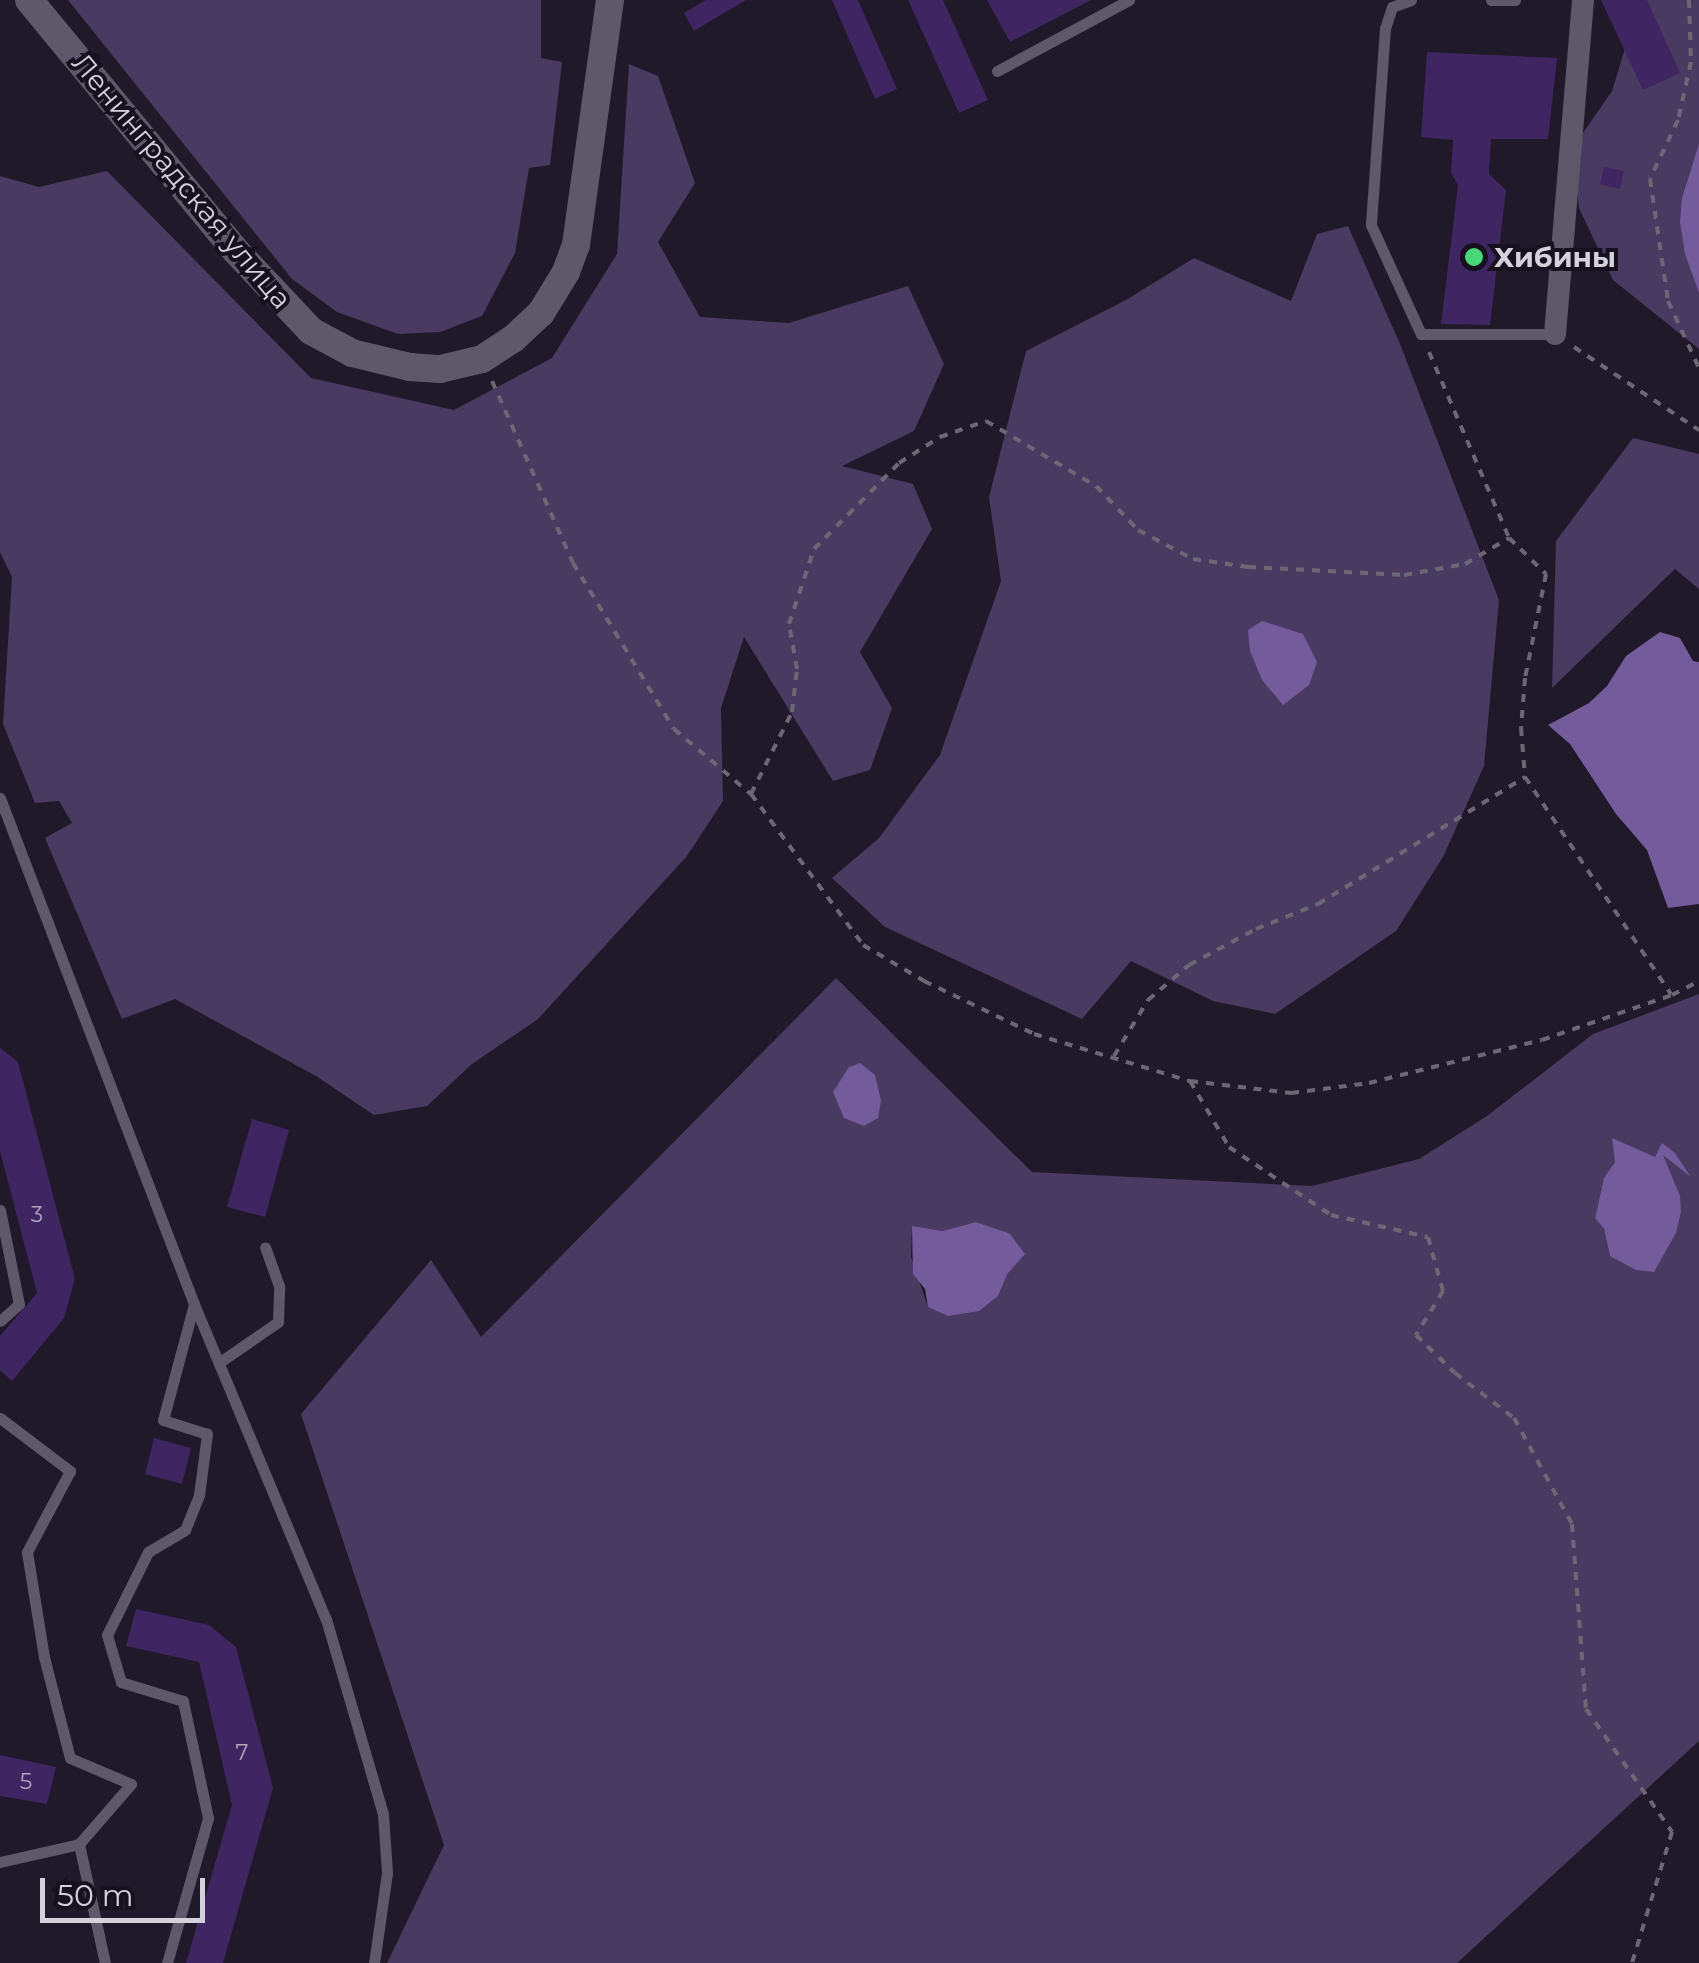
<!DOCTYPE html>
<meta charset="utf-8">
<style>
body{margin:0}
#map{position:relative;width:1699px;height:1963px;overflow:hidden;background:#1f1929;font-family:Montserrat,sans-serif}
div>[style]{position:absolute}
.green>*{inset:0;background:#493a61}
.water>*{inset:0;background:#745b9c}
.building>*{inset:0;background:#3f2561}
.path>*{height:4px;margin-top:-2px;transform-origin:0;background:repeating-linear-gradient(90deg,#6c6775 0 8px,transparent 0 16px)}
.service>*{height:11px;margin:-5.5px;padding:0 5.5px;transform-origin:5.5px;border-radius:5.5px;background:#5e586b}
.minor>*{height:22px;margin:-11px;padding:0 11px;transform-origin:11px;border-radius:11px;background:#5e586b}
.tertiary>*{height:28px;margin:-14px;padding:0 14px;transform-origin:14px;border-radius:14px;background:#5e586b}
.dots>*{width:28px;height:28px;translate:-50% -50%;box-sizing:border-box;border:5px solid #16101f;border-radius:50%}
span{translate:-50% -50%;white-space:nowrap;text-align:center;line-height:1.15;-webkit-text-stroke:8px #16101f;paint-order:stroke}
.number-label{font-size:22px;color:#b0a6bd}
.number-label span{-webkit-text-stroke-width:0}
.street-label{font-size:28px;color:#d5d1dc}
.poi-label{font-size:28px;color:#d5d1dc;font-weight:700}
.left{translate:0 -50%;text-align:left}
.scale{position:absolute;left:40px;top:1878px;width:165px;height:45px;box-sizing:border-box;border:5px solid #d5d1dc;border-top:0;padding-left:12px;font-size:30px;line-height:35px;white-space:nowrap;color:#d5d1dc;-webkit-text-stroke:8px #16101f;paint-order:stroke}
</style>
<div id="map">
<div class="green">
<div style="clip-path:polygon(68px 0,541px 0,541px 58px,562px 62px,550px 165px,529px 168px,515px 253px,482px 316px,440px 332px,398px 334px,337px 312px,292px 279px)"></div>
<div style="clip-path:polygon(1640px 0,1699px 0,1699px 349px,1613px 280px,1579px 208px,1575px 171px,1583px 133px,1612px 91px)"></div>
<div style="clip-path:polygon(629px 64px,658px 76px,695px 183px,658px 242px,700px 317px,789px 323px,908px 286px,944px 364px,914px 431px,842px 466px,913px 484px,932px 529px,860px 652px,892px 708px,870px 770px,833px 781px,744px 637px,721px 708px,723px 801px,687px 856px,538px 1019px,472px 1064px,427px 1106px,374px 1115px,316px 1076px,175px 999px,122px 1019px,45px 838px,72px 823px,59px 801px,35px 803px,3px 724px,12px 577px,0 552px,0 176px,39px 187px,107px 171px,311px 378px,454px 410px,552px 358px,617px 254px)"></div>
<div style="clip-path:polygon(1348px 226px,1400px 344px,1499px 600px,1484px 766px,1443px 857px,1396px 931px,1275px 1014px,1213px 1001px,1131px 961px,1082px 1019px,885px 927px,832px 878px,879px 838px,940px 755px,1001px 581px,989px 497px,1026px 351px,1126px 300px,1194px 258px,1291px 301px,1317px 234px)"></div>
<div style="clip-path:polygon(1633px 438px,1699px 454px,1699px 589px,1675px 569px,1552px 688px,1556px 541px)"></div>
<div style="clip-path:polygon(evenodd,836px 978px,1032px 1172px,1312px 1186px,1419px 1159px,1487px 1116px,1593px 1034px,1699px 994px,1699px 1741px,1457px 1963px,387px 1963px,444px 1845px,301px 1414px,431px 1260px,481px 1337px,836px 978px,1662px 1144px,1675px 1153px,1688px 1173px,1662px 1153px,1667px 1168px,1610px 1256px,1604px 1229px,1595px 1218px,1604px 1179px,1615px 1162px,1655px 1157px,1662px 1144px,836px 978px,976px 1222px,1009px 1233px,1008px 1273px,998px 1296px,928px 1307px,911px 1257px,912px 1227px,942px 1231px,976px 1222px)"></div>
</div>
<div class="water">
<div style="clip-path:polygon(1699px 144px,1699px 293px,1685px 254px,1680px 222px,1682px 198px)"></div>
<div style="clip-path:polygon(1262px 621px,1303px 634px,1317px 662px,1309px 685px,1283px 705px,1262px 680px,1250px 651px,1248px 630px)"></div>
<div style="clip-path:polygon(1660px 632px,1680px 638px,1693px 661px,1699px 662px,1699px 904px,1668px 908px,1647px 850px,1616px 814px,1570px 744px,1548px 725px,1589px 703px,1607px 686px,1626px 656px)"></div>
<div style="clip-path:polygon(860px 1063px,875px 1075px,881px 1101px,878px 1118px,864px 1126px,844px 1118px,833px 1092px,849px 1067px)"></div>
<div style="clip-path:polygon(1612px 1138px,1655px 1157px,1662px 1143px,1675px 1153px,1691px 1177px,1663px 1155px,1680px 1196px,1681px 1212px,1676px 1233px,1654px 1272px,1636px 1270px,1610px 1256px,1604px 1229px,1595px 1218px,1604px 1178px,1615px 1162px)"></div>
<div style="clip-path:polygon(976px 1222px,1009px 1233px,1025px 1254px,1008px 1273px,998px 1296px,979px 1311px,948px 1316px,928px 1307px,925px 1289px,913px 1274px,912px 1226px,942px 1231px)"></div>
</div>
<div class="building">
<div style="clip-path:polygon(706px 0,746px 0,694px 31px,684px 13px)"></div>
<div style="clip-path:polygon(832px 0,858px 0,897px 89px,875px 99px)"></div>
<div style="clip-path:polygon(908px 0,943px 0,988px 100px,959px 113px)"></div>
<div style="clip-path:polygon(987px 0,1091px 0,1010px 42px)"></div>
<div style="clip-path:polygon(1601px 0,1647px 0,1680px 73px,1643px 90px)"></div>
<div style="clip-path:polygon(1427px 52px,1557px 58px,1548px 139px,1491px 139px,1489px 174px,1506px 190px,1490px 325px,1441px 324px,1458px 185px,1451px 173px,1453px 140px,1421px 137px)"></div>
<div style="clip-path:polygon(1604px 167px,1624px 171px,1620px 189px,1600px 184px)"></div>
<div style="clip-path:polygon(0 1048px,18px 1062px,75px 1279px,64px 1318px,12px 1381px,0 1370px,0 1336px,37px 1293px,0 1151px)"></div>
<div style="clip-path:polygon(252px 1119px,289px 1130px,265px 1217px,227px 1207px)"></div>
<div style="clip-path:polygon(154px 1438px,191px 1448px,182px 1484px,145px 1474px)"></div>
<div style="clip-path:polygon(136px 1609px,209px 1625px,236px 1647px,273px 1788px,223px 1963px,186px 1963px,232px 1805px,199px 1662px,126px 1646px)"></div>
<div style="clip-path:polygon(0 1755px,56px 1767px,47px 1804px,0 1796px)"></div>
</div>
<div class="path">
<div style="left:1689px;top:0;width:62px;rotate:88.2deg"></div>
<div style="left:1691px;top:62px;width:59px;rotate:102.6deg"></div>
<div style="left:1678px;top:120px;width:65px;rotate:115.4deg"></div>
<div style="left:1650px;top:179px;width:123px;rotate:81.6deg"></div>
<div style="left:1668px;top:301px;width:74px;rotate:65.2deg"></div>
<div style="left:1574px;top:347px;width:150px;rotate:33.6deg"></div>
<div style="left:1429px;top:352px;width:202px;rotate:66.7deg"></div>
<div style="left:1509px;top:538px;width:52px;rotate:44.2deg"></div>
<div style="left:1546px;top:574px;width:106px;rotate:101.4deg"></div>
<div style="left:1525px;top:678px;width:50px;rotate:94.6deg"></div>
<div style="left:1521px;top:728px;width:49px;rotate:85.3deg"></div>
<div style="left:1525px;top:777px;width:262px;rotate:56.1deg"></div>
<div style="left:492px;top:381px;width:199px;rotate:66deg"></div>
<div style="left:573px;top:563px;width:194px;rotate:58.7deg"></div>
<div style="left:674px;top:729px;width:101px;rotate:40.2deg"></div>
<div style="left:751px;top:794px;width:188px;rotate:53.4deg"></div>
<div style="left:863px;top:945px;width:71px;rotate:30.5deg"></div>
<div style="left:924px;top:981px;width:122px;rotate:25.7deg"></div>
<div style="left:1034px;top:1034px;width:163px;rotate:16.8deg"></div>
<div style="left:1190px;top:1081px;width:102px;rotate:6.8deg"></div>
<div style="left:1291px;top:1093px;width:79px;rotate:-7.3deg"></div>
<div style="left:1369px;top:1083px;width:178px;rotate:-14deg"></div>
<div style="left:1542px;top:1040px;width:138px;rotate:-19.1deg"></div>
<div style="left:1672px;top:995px;width:30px;rotate:-27deg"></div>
<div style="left:751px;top:794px;width:92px;rotate:-63.4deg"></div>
<div style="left:792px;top:712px;width:43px;rotate:-83.4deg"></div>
<div style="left:797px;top:669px;width:46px;rotate:-100.1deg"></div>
<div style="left:789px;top:624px;width:79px;rotate:-71.6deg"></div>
<div style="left:814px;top:549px;width:121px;rotate:-45.3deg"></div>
<div style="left:899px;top:463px;width:49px;rotate:-32.4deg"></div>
<div style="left:940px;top:437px;width:49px;rotate:-19.2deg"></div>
<div style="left:986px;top:421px;width:128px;rotate:30.6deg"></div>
<div style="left:1096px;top:486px;width:61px;rotate:46.3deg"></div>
<div style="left:1138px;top:530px;width:62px;rotate:27.8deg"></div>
<div style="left:1193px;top:559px;width:56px;rotate:8.3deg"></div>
<div style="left:1248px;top:567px;width:156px;rotate:2.9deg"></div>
<div style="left:1404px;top:575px;width:62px;rotate:-10.2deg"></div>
<div style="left:1465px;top:564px;width:51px;rotate:-30.6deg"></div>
<div style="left:1114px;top:1056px;width:66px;rotate:-58.7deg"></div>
<div style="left:1148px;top:1000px;width:54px;rotate:-40.5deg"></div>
<div style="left:1189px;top:965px;width:76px;rotate:-28.2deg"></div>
<div style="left:1256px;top:929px;width:67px;rotate:-22deg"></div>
<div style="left:1318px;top:904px;width:243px;rotate:-31.5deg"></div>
<div style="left:1190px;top:1081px;width:77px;rotate:59.4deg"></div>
<div style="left:1229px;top:1147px;width:123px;rotate:33.7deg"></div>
<div style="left:1331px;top:1215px;width:99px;rotate:12.8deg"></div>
<div style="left:1428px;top:1237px;width:56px;rotate:74.5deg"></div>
<div style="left:1443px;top:1291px;width:52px;rotate:121.5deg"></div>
<div style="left:1416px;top:1335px;width:54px;rotate:44.3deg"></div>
<div style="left:1455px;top:1373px;width:74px;rotate:37.3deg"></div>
<div style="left:1514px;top:1418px;width:121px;rotate:61.3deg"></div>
<div style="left:1572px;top:1524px;width:186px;rotate:85.7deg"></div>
<div style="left:1586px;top:1709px;width:150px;rotate:55deg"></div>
<div style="left:1672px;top:1832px;width:137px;rotate:107deg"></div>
</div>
<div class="service">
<div style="left:1411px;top:0;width:20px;rotate:160deg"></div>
<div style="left:1392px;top:7px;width:22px;rotate:108deg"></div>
<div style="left:1385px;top:28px;width:197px;rotate:94.1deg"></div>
<div style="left:1371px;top:225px;width:120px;rotate:65.4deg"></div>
<div style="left:1421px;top:334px;width:134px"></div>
<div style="left:1491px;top:0;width:24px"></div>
<div style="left:997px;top:71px;width:150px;rotate:-28.3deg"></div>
<div style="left:0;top:798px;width:542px;rotate:69.02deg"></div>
<div style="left:194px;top:1304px;width:342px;rotate:67.3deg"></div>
<div style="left:326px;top:1619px;width:203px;rotate:73.7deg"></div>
<div style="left:383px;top:1814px;width:59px;rotate:86.1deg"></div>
<div style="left:387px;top:1873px;width:91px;rotate:98.2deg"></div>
<div style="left:0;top:1210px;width:96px;rotate:78.6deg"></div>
<div style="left:19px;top:1304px;width:25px;rotate:138deg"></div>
<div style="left:220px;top:1362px;width:70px;rotate:-34.6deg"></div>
<div style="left:278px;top:1322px;width:36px;rotate:-88deg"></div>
<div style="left:279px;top:1286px;width:41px;rotate:-109.7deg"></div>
<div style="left:0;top:1418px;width:88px;rotate:37.1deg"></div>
<div style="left:70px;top:1471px;width:92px;rotate:118deg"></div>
<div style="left:27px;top:1552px;width:106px;rotate:80.8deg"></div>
<div style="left:44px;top:1657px;width:104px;rotate:75.6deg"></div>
<div style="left:70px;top:1758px;width:66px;rotate:23.1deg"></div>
<div style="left:131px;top:1784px;width:79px;rotate:130.9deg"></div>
<div style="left:79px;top:1844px;width:122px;rotate:77.7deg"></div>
<div style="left:0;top:1862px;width:81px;rotate:-12.8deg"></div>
<div style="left:167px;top:1963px;width:151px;rotate:-74.2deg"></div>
<div style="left:208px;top:1818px;width:120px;rotate:-102.1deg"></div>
<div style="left:183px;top:1701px;width:65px;rotate:-163deg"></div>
<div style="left:121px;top:1682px;width:49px;rotate:-106.6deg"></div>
<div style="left:107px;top:1635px;width:93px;rotate:-63.7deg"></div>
<div style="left:148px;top:1552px;width:43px;rotate:-30.7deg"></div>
<div style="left:185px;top:1530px;width:38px;rotate:-68deg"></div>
<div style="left:199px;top:1495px;width:62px;rotate:-82.5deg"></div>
<div style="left:207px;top:1434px;width:46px;rotate:-162.3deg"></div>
<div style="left:163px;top:1420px;width:120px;rotate:-75deg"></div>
</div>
<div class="minor">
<div style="left:1555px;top:334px;width:335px;rotate:-85.2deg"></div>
</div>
<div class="tertiary">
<div style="left:29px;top:0;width:324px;rotate:50.5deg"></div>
<div style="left:235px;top:250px;width:111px;rotate:46.8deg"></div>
<div style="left:311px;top:331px;width:47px;rotate:28.2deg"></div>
<div style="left:352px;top:353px;width:60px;rotate:13.6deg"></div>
<div style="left:410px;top:367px;width:30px;rotate:4deg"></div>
<div style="left:440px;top:369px;width:43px;rotate:-13.4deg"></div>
<div style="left:482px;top:359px;width:37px;rotate:-33deg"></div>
<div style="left:513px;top:339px;width:38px;rotate:-43deg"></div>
<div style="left:541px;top:313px;width:48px;rotate:-58.6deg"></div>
<div style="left:566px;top:272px;width:29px;rotate:-70deg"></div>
<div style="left:576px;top:245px;width:247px;rotate:-82.1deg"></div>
</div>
<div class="dots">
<div style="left:1474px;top:257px;background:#48d779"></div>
</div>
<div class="number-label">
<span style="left:37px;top:1215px">3</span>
<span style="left:242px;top:1753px">7</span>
<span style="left:26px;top:1782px">5</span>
</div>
<div class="street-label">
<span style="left:182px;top:181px;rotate:50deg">Ленинградская улица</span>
</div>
<div class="poi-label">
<span class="left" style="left:1494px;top:257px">Хибины</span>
</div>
<div class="scale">50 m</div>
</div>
